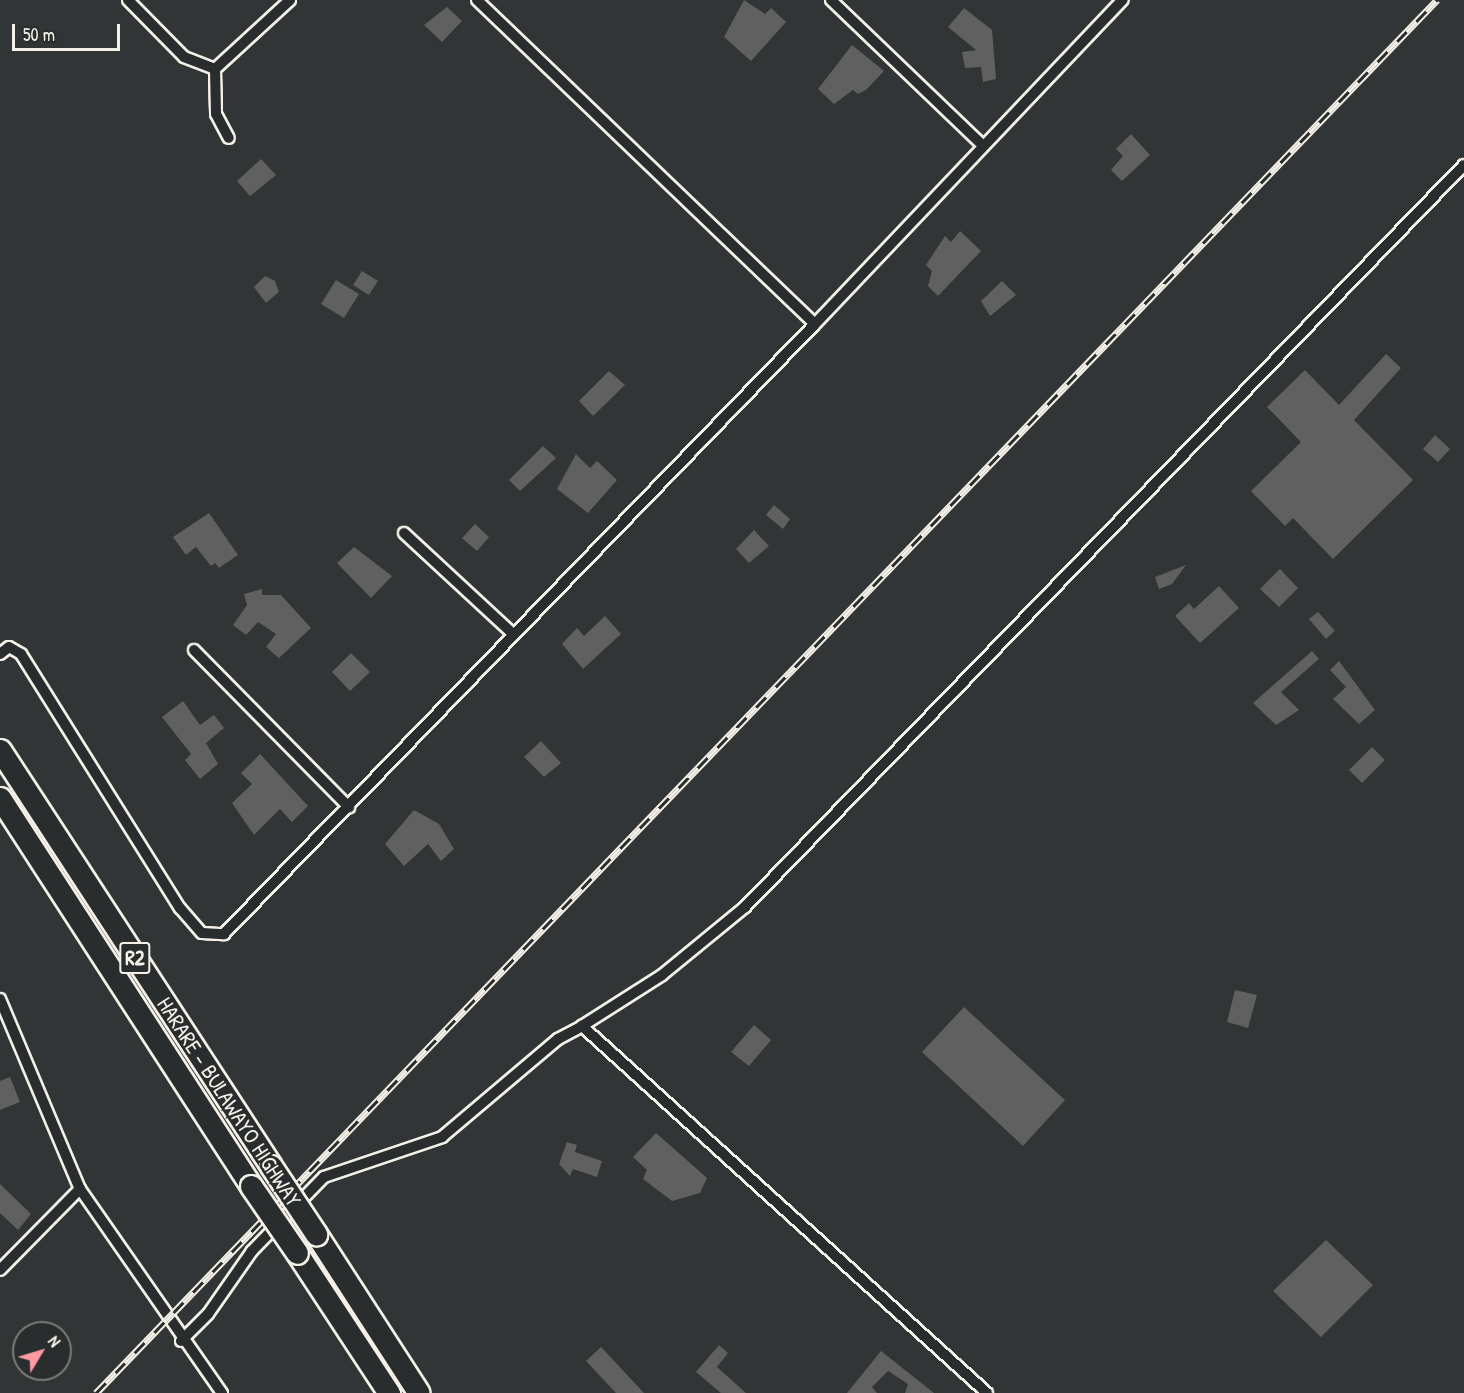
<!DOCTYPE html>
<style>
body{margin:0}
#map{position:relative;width:1464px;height:1393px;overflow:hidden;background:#323535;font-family:"Patrick Hand",sans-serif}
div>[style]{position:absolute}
.building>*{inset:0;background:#5f605f}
.roads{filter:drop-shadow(2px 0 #f4f1e8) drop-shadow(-2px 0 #f4f1e8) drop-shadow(0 2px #f4f1e8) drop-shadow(0 -2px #f4f1e8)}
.street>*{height:10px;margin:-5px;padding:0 5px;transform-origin:5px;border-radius:5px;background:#2a2d2e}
.highway>*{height:21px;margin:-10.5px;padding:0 10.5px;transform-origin:10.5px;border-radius:10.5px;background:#2a2d2e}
.rail>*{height:7px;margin-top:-3.5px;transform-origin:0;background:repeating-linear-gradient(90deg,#2a2d2e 0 14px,#f4f1e8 0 28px);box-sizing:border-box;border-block:2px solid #f4f1e8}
.bridges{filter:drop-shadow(2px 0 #f4f1e8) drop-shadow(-2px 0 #f4f1e8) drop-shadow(0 2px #f4f1e8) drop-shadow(0 -2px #f4f1e8)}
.highway-bridge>*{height:21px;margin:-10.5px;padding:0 10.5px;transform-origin:10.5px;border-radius:10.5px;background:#2a2d2e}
span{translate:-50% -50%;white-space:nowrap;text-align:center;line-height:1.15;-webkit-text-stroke:5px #2a2d2e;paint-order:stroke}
.shield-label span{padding:2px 4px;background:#2a2d2e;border:2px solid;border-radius:4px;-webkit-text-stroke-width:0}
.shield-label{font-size:21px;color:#f4f1e8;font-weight:700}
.street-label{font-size:22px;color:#f4f1e8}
.north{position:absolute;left:12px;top:1321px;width:60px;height:60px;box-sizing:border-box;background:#2a2d2e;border:2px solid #7b7b78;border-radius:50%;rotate:52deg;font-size:16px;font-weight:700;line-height:24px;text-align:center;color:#f4f1e8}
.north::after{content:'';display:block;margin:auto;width:21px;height:27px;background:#ff9aa2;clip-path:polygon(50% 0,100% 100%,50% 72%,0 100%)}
.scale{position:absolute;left:12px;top:24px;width:108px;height:27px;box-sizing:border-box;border:3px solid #f4f1e8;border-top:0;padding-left:8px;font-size:18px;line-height:21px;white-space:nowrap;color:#f4f1e8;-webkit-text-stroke:4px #2a2d2e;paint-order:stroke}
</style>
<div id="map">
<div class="building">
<div style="clip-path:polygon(744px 0,765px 14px,771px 8px,786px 22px,751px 61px,724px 37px)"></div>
<div style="clip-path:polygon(447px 7px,462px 21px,442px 42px,424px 25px)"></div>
<div style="clip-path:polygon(964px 8px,992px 30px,996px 79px,983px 82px,981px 67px,965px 68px,962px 52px,976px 50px,948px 27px)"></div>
<div style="clip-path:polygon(852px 45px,884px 71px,866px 90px,858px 94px,853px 90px,834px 104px,818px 89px)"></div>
<div style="clip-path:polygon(1131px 134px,1150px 155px,1122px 181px,1111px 170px,1123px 156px,1116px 149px)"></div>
<div style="clip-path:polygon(261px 159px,276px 175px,250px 196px,237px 181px)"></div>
<div style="clip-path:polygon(960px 231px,981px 251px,938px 296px,928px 286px,932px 271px,926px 265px,945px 236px,951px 242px)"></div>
<div style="clip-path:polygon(362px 271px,378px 281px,369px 295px,353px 285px)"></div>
<div style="clip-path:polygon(265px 276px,275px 281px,279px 292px,266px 303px,254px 287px)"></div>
<div style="clip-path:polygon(336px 280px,359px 294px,344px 318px,321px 304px)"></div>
<div style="clip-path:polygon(1002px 281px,1016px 295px,990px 316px,981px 301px)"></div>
<div style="clip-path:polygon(1386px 354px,1401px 368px,1354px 420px,1413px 480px,1333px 559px,1293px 518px,1285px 526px,1251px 491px,1301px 442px,1267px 407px,1305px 370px,1339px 405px)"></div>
<div style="clip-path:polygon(609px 371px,625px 385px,593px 416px,579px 401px)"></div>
<div style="clip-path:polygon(1435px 435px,1450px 449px,1438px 462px,1423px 449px)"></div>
<div style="clip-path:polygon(543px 446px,556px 458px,520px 491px,509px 480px)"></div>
<div style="clip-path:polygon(576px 454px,590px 468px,597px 461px,617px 480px,588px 513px,557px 489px)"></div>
<div style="clip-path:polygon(774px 505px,790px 519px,783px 529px,766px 515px)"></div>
<div style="clip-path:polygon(209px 513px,238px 555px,219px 568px,215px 563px,211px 566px,196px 547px,186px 555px,173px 537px)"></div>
<div style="clip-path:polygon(475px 524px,489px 537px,477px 551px,462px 538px)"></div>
<div style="clip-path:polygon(754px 530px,769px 546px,749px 563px,736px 549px)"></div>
<div style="clip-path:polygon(354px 547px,392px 576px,371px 598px,337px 563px)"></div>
<div style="clip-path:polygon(1186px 565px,1172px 584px,1159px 589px,1155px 577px)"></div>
<div style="clip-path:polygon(1280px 569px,1298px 588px,1279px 607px,1260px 589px)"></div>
<div style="clip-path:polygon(1219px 586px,1239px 608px,1200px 643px,1175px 616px,1189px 603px,1194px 609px)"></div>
<div style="clip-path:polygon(262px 589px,262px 595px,281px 595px,311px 628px,279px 658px,266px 647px,276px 634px,258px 622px,246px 635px,233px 625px,247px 605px,244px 594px)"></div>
<div style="clip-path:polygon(1318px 612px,1335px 631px,1326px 639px,1309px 619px)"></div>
<div style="clip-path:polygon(605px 616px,621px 634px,583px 669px,562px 644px,577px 628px,584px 636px)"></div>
<div style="clip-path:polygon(1312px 651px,1319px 659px,1281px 692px,1299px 710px,1276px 725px,1253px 703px)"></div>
<div style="clip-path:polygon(351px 653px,370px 672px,350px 691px,332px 672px)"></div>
<div style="clip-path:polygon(1339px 661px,1375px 710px,1359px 724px,1333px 699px,1346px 687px,1330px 670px)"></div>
<div style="clip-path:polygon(183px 701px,200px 725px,214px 715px,224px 728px,206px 743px,218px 764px,200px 779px,185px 760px,191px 754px,162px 717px)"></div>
<div style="clip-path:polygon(541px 741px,561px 763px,544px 777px,524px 757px)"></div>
<div style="clip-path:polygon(1372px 747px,1385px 760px,1362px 783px,1349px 770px)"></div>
<div style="clip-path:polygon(260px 754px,308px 806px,292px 822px,280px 809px,254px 835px,232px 803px,252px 784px,241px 773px)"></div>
<div style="clip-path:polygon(414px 810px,439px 824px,454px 849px,441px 861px,428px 844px,404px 866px,385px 844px)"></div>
<div style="clip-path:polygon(1235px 990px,1257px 995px,1248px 1028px,1227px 1022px)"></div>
<div style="clip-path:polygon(964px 1007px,1065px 1100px,1023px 1146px,922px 1052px)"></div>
<div style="clip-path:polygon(754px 1025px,771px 1040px,749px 1066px,731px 1052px)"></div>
<div style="clip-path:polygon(10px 1077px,20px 1102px,0 1110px,0 1081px)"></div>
<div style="clip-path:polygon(656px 1133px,707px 1178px,700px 1193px,672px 1201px,643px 1179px,647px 1170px,633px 1157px)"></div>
<div style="clip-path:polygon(567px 1142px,577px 1145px,575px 1152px,602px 1161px,597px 1177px,573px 1169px,570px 1176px,559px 1164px)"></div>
<div style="clip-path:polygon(0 1184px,31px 1214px,18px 1230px,0 1213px)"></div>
<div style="clip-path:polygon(1326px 1240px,1373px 1285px,1321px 1337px,1273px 1291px)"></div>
<div style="clip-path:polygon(719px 1345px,728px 1353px,717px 1367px,746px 1393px,721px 1393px,696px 1372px)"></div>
<div style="clip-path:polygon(601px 1347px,644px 1393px,616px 1393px,586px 1361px)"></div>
<div style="clip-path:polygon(881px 1351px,910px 1374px,934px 1393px,905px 1393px,908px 1384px,888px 1371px,872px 1387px,877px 1393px,847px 1393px)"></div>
</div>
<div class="roads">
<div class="street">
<div style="left:128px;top:0;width:80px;rotate:45.5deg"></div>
<div style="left:184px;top:57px;width:33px;rotate:21deg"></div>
<div style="left:215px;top:69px;width:102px;rotate:-42.6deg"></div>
<div style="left:477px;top:0;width:468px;rotate:43.8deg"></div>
<div style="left:815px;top:324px;width:447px;rotate:-46.5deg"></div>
<div style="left:831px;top:0;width:211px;rotate:43.8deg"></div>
<div style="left:215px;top:69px;width:45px;rotate:88.7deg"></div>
<div style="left:216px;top:114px;width:27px;rotate:62deg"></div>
<div style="left:404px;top:533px;width:149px;rotate:42.8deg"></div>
<div style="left:194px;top:650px;width:221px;rotate:45.4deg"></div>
<div style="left:0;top:654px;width:11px;rotate:-38deg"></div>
<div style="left:9px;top:647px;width:14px;rotate:30deg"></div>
<div style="left:21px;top:654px;width:300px;rotate:58deg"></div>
<div style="left:180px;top:908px;width:33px;rotate:49deg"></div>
<div style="left:202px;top:933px;width:22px;rotate:3deg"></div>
<div style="left:224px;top:934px;width:849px;rotate:-45.91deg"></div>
<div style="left:0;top:999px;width:206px;rotate:67.2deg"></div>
<div style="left:80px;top:1189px;width:249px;rotate:55.2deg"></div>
<div style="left:0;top:1270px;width:114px;rotate:-45.4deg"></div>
<div style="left:181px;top:1341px;width:38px;rotate:-45deg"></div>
<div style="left:208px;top:1314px;width:77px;rotate:-55.1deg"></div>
<div style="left:252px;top:1251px;width:103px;rotate:-45.8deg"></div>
<div style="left:324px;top:1177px;width:125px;rotate:-18.7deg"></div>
<div style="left:442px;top:1137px;width:152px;rotate:-40.2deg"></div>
<div style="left:558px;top:1039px;width:27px;rotate:-28deg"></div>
<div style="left:987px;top:1393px;width:547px;rotate:-137.82deg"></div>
<div style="left:582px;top:1026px;width:95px;rotate:-32.5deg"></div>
<div style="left:662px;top:975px;width:107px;rotate:-39.3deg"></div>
<div style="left:745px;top:907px;width:1033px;rotate:-45.9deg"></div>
</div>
<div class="highway">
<div style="left:0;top:750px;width:496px;rotate:56.9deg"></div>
<div style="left:0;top:798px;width:462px;rotate:57.1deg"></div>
<div style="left:316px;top:1234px;width:189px;rotate:57.1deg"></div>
<div style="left:297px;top:1253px;width:168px;rotate:56.7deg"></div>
</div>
</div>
<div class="rail">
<div style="left:96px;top:1393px;width:1934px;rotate:-46.09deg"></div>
</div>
<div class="bridges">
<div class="highway-bridge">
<div style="left:271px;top:1166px;width:82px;rotate:56.5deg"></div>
<div style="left:251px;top:1186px;width:81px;rotate:55.5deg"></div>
</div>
</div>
<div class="shield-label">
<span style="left:135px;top:958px">R2</span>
</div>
<div class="street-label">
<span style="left:229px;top:1102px;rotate:57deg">HARARE - BULAWAYO HIGHWAY</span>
</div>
<div class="north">N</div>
<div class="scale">50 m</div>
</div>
